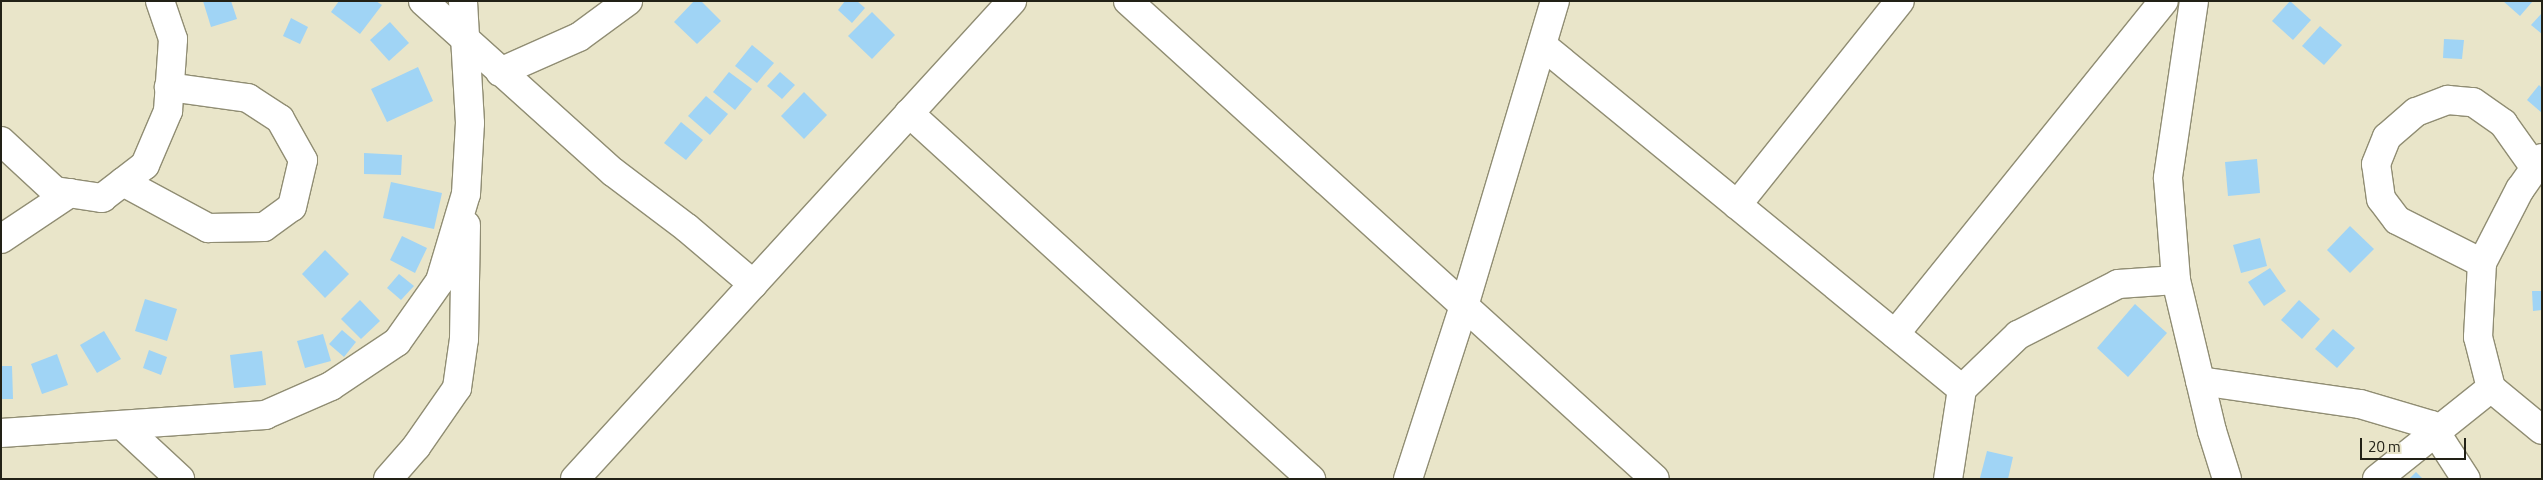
<!DOCTYPE html>
<style>
body{margin:0}
#map{position:relative;width:2543px;height:480px;overflow:hidden;background:#e9e5c9;font-family:"Titillium Web",sans-serif}
div>[style]{position:absolute}
.building>*{inset:0;background:#a0d4f5}
.roads{filter:drop-shadow(1px 0 #908d73) drop-shadow(-1px 0 #908d73) drop-shadow(0 1px #908d73) drop-shadow(0 -1px #908d73)}
.minor>*{height:28px;margin:-14px;padding:0 14px;transform-origin:14px;border-radius:14px;background:#fff}
span{translate:-50% -50%;white-space:nowrap;text-align:center;line-height:1.15;-webkit-text-stroke:5px #e9e5c9;paint-order:stroke}
.frame{position:absolute;inset:0;border:2px solid #222116;pointer-events:none}
.scale{position:absolute;left:2360px;top:438px;width:106px;height:22px;box-sizing:border-box;border:2px solid #222116;border-top:0;padding-left:6px;font-size:15px;line-height:18px;white-space:nowrap;color:#222116;-webkit-text-stroke:4px #e9e5c9;paint-order:stroke}
</style>
<div id="map">
<div class="building">
<div style="clip-path:polygon(203px 1px,231px 1px,237px 19px,211px 27px)"></div>
<div style="clip-path:polygon(339px 1px,376px 1px,382px 5px,360px 34px,331px 12px)"></div>
<div style="clip-path:polygon(694px 1px,701px 1px,721px 21px,697px 44px,674px 22px)"></div>
<div style="clip-path:polygon(845px 1px,857px 1px,865px 8px,852px 23px,838px 10px)"></div>
<div style="clip-path:polygon(2290px 1px,2311px 20px,2293px 40px,2272px 21px)"></div>
<div style="clip-path:polygon(2503px 1px,2533px 1px,2520px 16px)"></div>
<div style="clip-path:polygon(872px 12px,895px 35px,872px 59px,848px 36px)"></div>
<div style="clip-path:polygon(2542px 13px,2542px 34px,2531px 25px)"></div>
<div style="clip-path:polygon(291px 18px,308px 27px,300px 44px,283px 36px)"></div>
<div style="clip-path:polygon(390px 22px,409px 43px,389px 61px,370px 40px)"></div>
<div style="clip-path:polygon(2320px 26px,2342px 45px,2324px 65px,2302px 46px)"></div>
<div style="clip-path:polygon(2444px 39px,2464px 40px,2462px 59px,2443px 58px)"></div>
<div style="clip-path:polygon(752px 45px,774px 63px,757px 83px,735px 66px)"></div>
<div style="clip-path:polygon(418px 67px,433px 101px,387px 122px,371px 89px)"></div>
<div style="clip-path:polygon(729px 72px,752px 89px,735px 110px,713px 92px)"></div>
<div style="clip-path:polygon(780px 72px,795px 85px,782px 99px,767px 86px)"></div>
<div style="clip-path:polygon(2539px 85px,2542px 88px,2542px 113px,2527px 100px)"></div>
<div style="clip-path:polygon(804px 92px,827px 115px,804px 139px,781px 116px)"></div>
<div style="clip-path:polygon(706px 96px,728px 114px,710px 135px,688px 116px)"></div>
<div style="clip-path:polygon(681px 122px,703px 140px,686px 160px,664px 143px)"></div>
<div style="clip-path:polygon(364px 153px,402px 155px,401px 175px,364px 174px)"></div>
<div style="clip-path:polygon(2257px 159px,2260px 193px,2228px 196px,2225px 162px)"></div>
<div style="clip-path:polygon(391px 182px,442px 193px,434px 229px,383px 218px)"></div>
<div style="clip-path:polygon(2350px 226px,2374px 249px,2350px 273px,2327px 250px)"></div>
<div style="clip-path:polygon(402px 236px,427px 248px,415px 273px,390px 260px)"></div>
<div style="clip-path:polygon(2260px 238px,2267px 266px,2241px 273px,2233px 245px)"></div>
<div style="clip-path:polygon(325px 250px,349px 274px,325px 298px,302px 274px)"></div>
<div style="clip-path:polygon(2270px 268px,2286px 291px,2264px 306px,2248px 282px)"></div>
<div style="clip-path:polygon(399px 274px,414px 286px,401px 300px,387px 288px)"></div>
<div style="clip-path:polygon(2532px 291px,2542px 291px,2542px 310px,2533px 311px)"></div>
<div style="clip-path:polygon(145px 299px,177px 309px,167px 341px,135px 331px)"></div>
<div style="clip-path:polygon(360px 300px,380px 321px,361px 339px,341px 319px)"></div>
<div style="clip-path:polygon(2299px 300px,2320px 319px,2302px 339px,2281px 320px)"></div>
<div style="clip-path:polygon(2135px 304px,2167px 333px,2128px 377px,2097px 348px)"></div>
<div style="clip-path:polygon(2333px 329px,2355px 348px,2337px 368px,2315px 349px)"></div>
<div style="clip-path:polygon(342px 330px,356px 342px,344px 357px,329px 344px)"></div>
<div style="clip-path:polygon(104px 331px,121px 359px,97px 373px,80px 345px)"></div>
<div style="clip-path:polygon(323px 334px,331px 361px,305px 368px,297px 341px)"></div>
<div style="clip-path:polygon(149px 350px,167px 357px,161px 375px,143px 368px)"></div>
<div style="clip-path:polygon(262px 351px,266px 385px,234px 388px,230px 355px)"></div>
<div style="clip-path:polygon(57px 354px,68px 385px,42px 394px,31px 364px)"></div>
<div style="clip-path:polygon(1px 366px,12px 366px,13px 399px,1px 399px)"></div>
<div style="clip-path:polygon(1987px 451px,2013px 457px,2008px 479px,1980px 478px)"></div>
<div style="clip-path:polygon(2416px 472px,2423px 479px,2409px 479px)"></div>
</div>
<div class="roads">
<div class="minor">
<div style="left:423px;top:1px;width:256px;rotate:42deg"></div>
<div style="left:613px;top:172px;width:93px;rotate:37.1deg"></div>
<div style="left:687px;top:228px;width:87px;rotate:40.3deg"></div>
<div style="left:1128px;top:1px;width:711px;rotate:42.21deg"></div>
<div style="left:2194px;top:1px;width:179px;rotate:98.4deg"></div>
<div style="left:2168px;top:178px;width:102px;rotate:85.5deg"></div>
<div style="left:2176px;top:280px;width:155px;rotate:76.6deg"></div>
<div style="left:2212px;top:431px;width:50px;rotate:72.6deg"></div>
<div style="left:1542px;top:45px;width:543px;rotate:39.32deg"></div>
<div style="left:1962px;top:389px;width:91px;rotate:98.8deg"></div>
<div style="left:500px;top:72px;width:86px;rotate:-23.9deg"></div>
<div style="left:579px;top:37px;width:61px;rotate:-36.3deg"></div>
<div style="left:909px;top:113px;width:544px;rotate:42.32deg"></div>
<div style="left:1px;top:141px;width:74px;rotate:42.8deg"></div>
<div style="left:55px;top:191px;width:48px;rotate:8.5deg"></div>
<div style="left:102px;top:198px;width:54px;rotate:-37.5deg"></div>
<div style="left:145px;top:165px;width:59px;rotate:-66.9deg"></div>
<div style="left:168px;top:111px;width:72px;rotate:-86deg"></div>
<div style="left:173px;top:39px;width:40px;rotate:-108.9deg"></div>
<div style="left:2542px;top:158px;width:38px;rotate:125deg"></div>
<div style="left:2520px;top:189px;width:83px;rotate:117.2deg"></div>
<div style="left:2482px;top:263px;width:74px;rotate:93.1deg"></div>
<div style="left:2478px;top:337px;width:53px;rotate:75.7deg"></div>
<div style="left:2491px;top:388px;width:66px;rotate:39.5deg"></div>
<div style="left:123px;top:182px;width:97px;rotate:28.4deg"></div>
<div style="left:208px;top:228px;width:56px;rotate:-1deg"></div>
<div style="left:264px;top:227px;width:34px;rotate:-36deg"></div>
<div style="left:292px;top:207px;width:48px;rotate:-76.8deg"></div>
<div style="left:303px;top:160px;width:47px;rotate:-119.3deg"></div>
<div style="left:280px;top:119px;width:38px;rotate:-147deg"></div>
<div style="left:248px;top:98px;width:80px;rotate:-172.1deg"></div>
<div style="left:1737px;top:205px;width:261px;rotate:-51.4deg"></div>
<div style="left:1px;top:239px;width:83px;rotate:-33.7deg"></div>
<div style="left:2482px;top:263px;width:95px;rotate:-153.2deg"></div>
<div style="left:2397px;top:220px;width:26px;rotate:-127deg"></div>
<div style="left:2381px;top:199px;width:35px;rotate:-98deg"></div>
<div style="left:2376px;top:164px;width:29px;rotate:-68deg"></div>
<div style="left:2387px;top:137px;width:38px;rotate:-41deg"></div>
<div style="left:2416px;top:112px;width:34px;rotate:-21deg"></div>
<div style="left:2448px;top:100px;width:25px;rotate:5deg"></div>
<div style="left:2473px;top:102px;width:37px;rotate:35deg"></div>
<div style="left:2503px;top:123px;width:55px;rotate:54.6deg"></div>
<div style="left:1895px;top:334px;width:428px;rotate:-51.1deg"></div>
<div style="left:2200px;top:381px;width:162px;rotate:8.2deg"></div>
<div style="left:2360px;top:404px;width:74px;rotate:16.5deg"></div>
<div style="left:2431px;top:425px;width:64px;rotate:57.1deg"></div>
<div style="left:1962px;top:389px;width:78px;rotate:-44deg"></div>
<div style="left:2018px;top:335px;width:112px;rotate:-27deg"></div>
<div style="left:2118px;top:284px;width:58px;rotate:-3.9deg"></div>
<div style="left:123px;top:426px;width:78px;rotate:42.9deg"></div>
<div style="left:1px;top:433px;width:265px;rotate:-3.9deg"></div>
<div style="left:265px;top:415px;width:72px;rotate:-23.7deg"></div>
<div style="left:331px;top:386px;width:79px;rotate:-33.7deg"></div>
<div style="left:397px;top:342px;width:75px;rotate:-54.8deg"></div>
<div style="left:440px;top:281px;width:91px;rotate:-73.4deg"></div>
<div style="left:466px;top:194px;width:71px;rotate:-86.8deg"></div>
<div style="left:470px;top:123px;width:122px;rotate:-93.3deg"></div>
<div style="left:388px;top:479px;width:43px;rotate:-48.8deg"></div>
<div style="left:416px;top:447px;width:72px;rotate:-55.2deg"></div>
<div style="left:457px;top:388px;width:49px;rotate:-81.9deg"></div>
<div style="left:464px;top:339px;width:114px;rotate:-89deg"></div>
<div style="left:575px;top:479px;width:648px;rotate:-47.57deg"></div>
<div style="left:1408px;top:479px;width:182px;rotate:-72.1deg"></div>
<div style="left:1464px;top:306px;width:318px;rotate:-73.4deg"></div>
<div style="left:2377px;top:479px;width:146px;rotate:-38.6deg"></div>
</div>
</div>
<div class="frame"></div>
<div class="scale">20 m</div>
</div>
